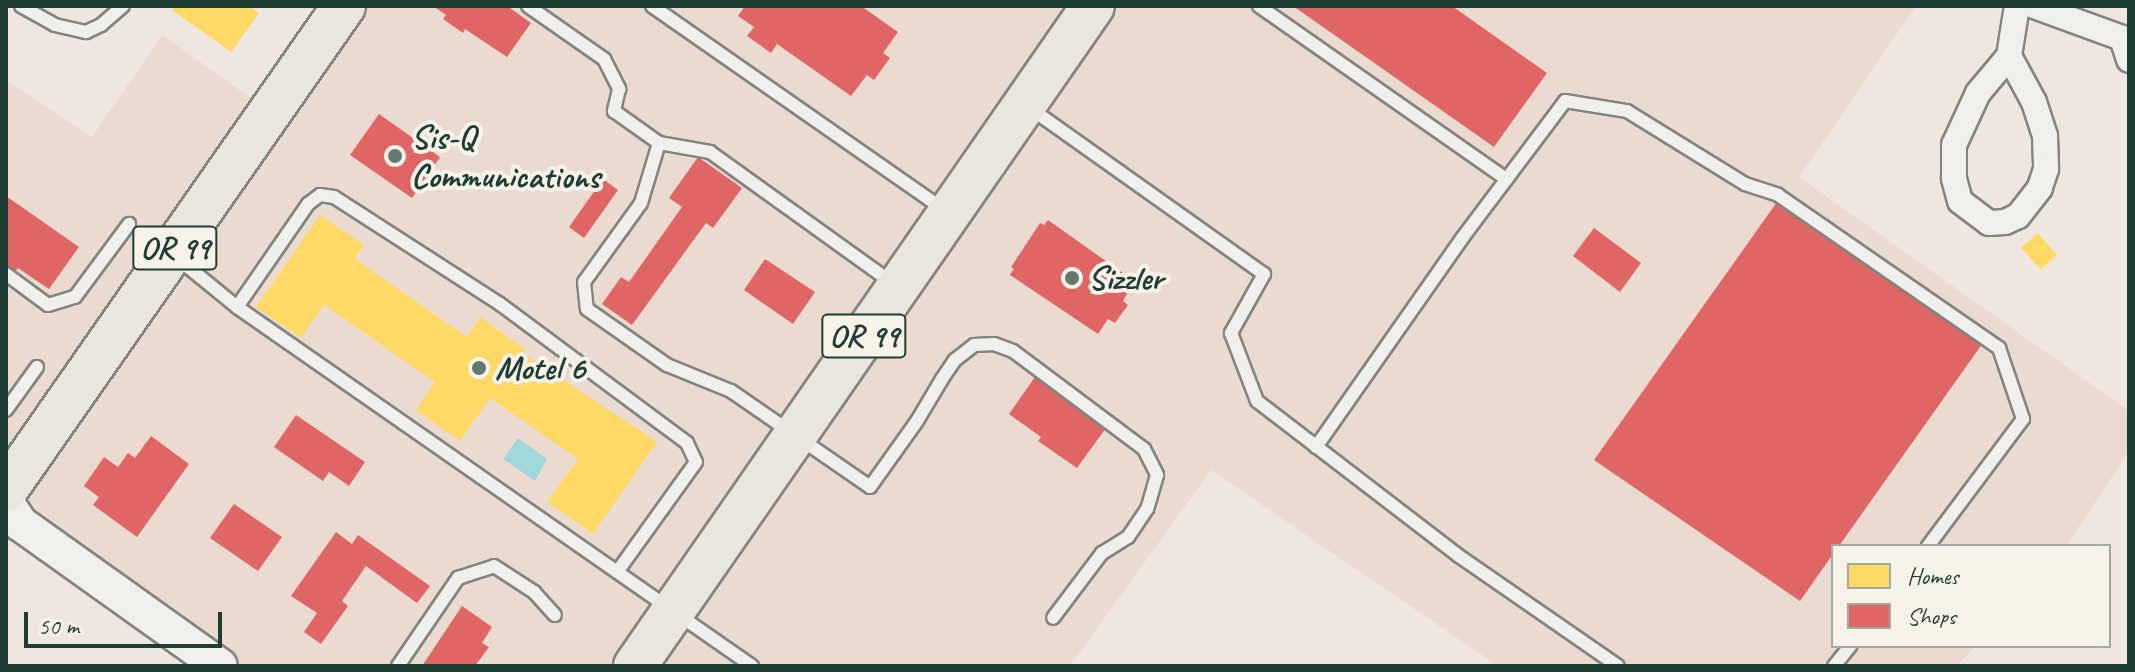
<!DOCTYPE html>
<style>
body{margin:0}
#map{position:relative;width:2135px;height:672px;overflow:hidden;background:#eee6df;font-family:Caveat,sans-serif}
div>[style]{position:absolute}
.built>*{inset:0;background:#ebdacf}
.water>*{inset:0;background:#a1d7db}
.homes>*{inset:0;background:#ffd966}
.shops>*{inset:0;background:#e06666}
.roads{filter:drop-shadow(2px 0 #82847f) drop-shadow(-2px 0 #82847f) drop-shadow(0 2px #82847f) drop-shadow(0 -2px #82847f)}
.lane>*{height:12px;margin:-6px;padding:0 6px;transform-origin:6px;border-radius:6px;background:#f1efeb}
.street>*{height:24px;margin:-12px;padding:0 12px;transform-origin:12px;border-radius:12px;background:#f1efeb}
.secondary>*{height:34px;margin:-17px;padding:0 17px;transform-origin:17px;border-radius:17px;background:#f1efeb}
.highway>*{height:42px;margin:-21px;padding:0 21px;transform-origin:21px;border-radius:21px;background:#ebe6dd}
.dots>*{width:22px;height:22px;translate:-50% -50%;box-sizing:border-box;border:4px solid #f7f3e8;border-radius:50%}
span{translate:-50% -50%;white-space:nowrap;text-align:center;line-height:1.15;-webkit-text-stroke:8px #f7f3e8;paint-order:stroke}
.shield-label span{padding:2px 6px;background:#f7f3e8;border:2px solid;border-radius:6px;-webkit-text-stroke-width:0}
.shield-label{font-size:32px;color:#1f3d34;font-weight:700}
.poi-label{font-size:34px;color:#1f3d34;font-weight:700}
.left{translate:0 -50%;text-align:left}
.frame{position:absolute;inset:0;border:8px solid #1f3d34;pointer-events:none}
.legend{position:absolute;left:1831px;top:544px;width:280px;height:104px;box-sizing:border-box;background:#f7f3e8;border:2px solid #a1aaa0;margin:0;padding:10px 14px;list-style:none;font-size:24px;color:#1f3d34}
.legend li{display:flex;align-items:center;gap:16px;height:40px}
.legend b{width:40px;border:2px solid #a1aaa0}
.scale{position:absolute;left:24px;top:612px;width:198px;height:36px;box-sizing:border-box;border:4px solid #1f3d34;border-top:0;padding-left:10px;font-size:24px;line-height:28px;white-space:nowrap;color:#1f3d34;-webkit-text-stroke:6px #f7f3e8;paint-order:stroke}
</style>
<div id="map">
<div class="built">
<div style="clip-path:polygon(320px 6px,1916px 6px,1799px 177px,2129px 411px,2129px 451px,2066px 546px,1833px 546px,1833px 646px,1975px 646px,1957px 666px,1498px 666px,1211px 470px,1070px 666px,220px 666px,6px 522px,6px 80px,92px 137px,162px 35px,252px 99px)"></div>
</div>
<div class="water">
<div style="clip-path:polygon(518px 438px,547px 459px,535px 481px,503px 459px)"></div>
</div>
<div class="homes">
<div style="clip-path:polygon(175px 6px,249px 6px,259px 13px,231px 52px,172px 10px)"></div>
<div style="clip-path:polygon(320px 215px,364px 245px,355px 259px,467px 337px,480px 317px,525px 349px,522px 353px,657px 442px,593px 534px,547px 502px,578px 459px,490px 398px,460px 441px,416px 410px,435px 382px,324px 305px,301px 338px,256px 307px)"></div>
<div style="clip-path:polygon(2038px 233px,2057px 255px,2041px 270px,2021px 248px)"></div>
</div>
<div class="shops">
<div style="clip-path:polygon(433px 6px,507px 6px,531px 23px,507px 57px,465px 29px,463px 33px,443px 19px,446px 15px)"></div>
<div style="clip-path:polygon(745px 6px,861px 6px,898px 32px,883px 53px,890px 58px,874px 80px,867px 75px,851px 96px,777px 44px,771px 53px,747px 36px,754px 27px,738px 16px)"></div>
<div style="clip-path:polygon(1293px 6px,1452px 6px,1547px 73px,1494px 147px)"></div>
<div style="clip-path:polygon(379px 114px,440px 157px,412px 198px,350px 155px)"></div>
<div style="clip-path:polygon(698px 157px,742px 188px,713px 228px,706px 223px,632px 325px,602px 304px,621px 277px,629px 282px,682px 207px,669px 198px)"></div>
<div style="clip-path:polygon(603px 179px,618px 190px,584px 238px,569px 227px)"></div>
<div style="clip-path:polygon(6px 196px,79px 247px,49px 289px,18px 268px,15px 272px,6px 266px)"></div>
<div style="clip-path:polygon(1777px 202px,1985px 340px,1839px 546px,1833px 546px,1833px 554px,1800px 601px,1594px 460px)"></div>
<div style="clip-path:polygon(1048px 220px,1134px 281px,1123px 301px,1128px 305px,1115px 323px,1108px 319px,1098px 334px,1010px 275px,1014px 269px,1011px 267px,1040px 223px,1044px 225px)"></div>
<div style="clip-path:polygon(1594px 228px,1641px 263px,1620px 292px,1573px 256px)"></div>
<div style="clip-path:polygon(765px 259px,815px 292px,793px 324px,744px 290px)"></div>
<div style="clip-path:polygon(1035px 377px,1106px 428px,1077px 468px,1038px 441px,1041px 437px,1009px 414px)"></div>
<div style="clip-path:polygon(296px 415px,365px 462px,349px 486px,329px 472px,323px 481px,274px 447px)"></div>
<div style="clip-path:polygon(151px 436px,189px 464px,137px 537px,93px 505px,99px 497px,84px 486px,104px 457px,118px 467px,128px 453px,135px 458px)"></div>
<div style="clip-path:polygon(234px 504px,282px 537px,258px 571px,210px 538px)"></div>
<div style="clip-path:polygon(336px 532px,352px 544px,358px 535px,430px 586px,417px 603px,366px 566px,342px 601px,348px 606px,321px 644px,304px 632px,317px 613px,291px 596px)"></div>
<div style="clip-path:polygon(462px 606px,492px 627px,482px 643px,489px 647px,475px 666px,422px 666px)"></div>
</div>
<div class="roads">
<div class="lane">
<div style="left:21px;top:6px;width:39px;rotate:29deg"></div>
<div style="left:55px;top:25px;width:32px;rotate:13deg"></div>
<div style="left:86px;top:32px;width:17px;rotate:-25deg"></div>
<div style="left:101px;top:25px;width:29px;rotate:-41deg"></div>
<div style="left:528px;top:6px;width:93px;rotate:34.9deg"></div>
<div style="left:604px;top:59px;width:34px;rotate:63deg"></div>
<div style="left:619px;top:89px;width:23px;rotate:103deg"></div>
<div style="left:614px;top:111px;width:55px;rotate:35.4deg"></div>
<div style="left:659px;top:143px;width:52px;rotate:10deg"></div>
<div style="left:710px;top:152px;width:224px;rotate:35.7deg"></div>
<div style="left:652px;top:6px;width:355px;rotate:34.9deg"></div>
<div style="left:1259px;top:6px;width:302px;rotate:35deg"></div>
<div style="left:1030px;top:108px;width:287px;rotate:35.4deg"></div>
<div style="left:1264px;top:274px;width:68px;rotate:119.2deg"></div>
<div style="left:1231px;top:333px;width:73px;rotate:69.1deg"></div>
<div style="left:1257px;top:401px;width:255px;rotate:37.5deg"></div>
<div style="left:1459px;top:556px;width:193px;rotate:34.7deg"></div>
<div style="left:659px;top:143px;width:63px;rotate:106.7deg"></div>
<div style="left:641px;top:203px;width:97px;rotate:125.8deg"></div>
<div style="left:584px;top:282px;width:27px;rotate:84deg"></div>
<div style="left:587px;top:309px;width:98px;rotate:35deg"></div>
<div style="left:667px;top:365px;width:69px;rotate:22.1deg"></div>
<div style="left:731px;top:391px;width:169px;rotate:34.6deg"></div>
<div style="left:870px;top:487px;width:81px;rotate:-54.5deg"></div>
<div style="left:917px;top:421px;width:49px;rotate:-59.2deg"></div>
<div style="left:942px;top:379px;width:23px;rotate:-56deg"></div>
<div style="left:955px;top:360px;width:24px;rotate:-38deg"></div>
<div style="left:974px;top:345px;width:20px;rotate:-3deg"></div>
<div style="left:994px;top:344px;width:20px;rotate:20deg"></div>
<div style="left:1013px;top:351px;width:164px;rotate:36.8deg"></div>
<div style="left:1144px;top:449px;width:29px;rotate:63deg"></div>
<div style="left:1157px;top:475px;width:35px;rotate:106deg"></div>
<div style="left:1147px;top:509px;width:34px;rotate:124deg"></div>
<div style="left:1128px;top:537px;width:31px;rotate:148deg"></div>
<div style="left:1102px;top:553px;width:81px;rotate:127deg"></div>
<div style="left:177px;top:258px;width:77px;rotate:39.2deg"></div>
<div style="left:237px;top:307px;width:628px;rotate:34.88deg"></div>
<div style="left:6px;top:274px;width:52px;rotate:36.4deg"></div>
<div style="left:48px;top:305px;width:28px;rotate:-17deg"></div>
<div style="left:75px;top:297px;width:91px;rotate:-53.5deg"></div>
<div style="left:237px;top:307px;width:125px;rotate:-55.4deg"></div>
<div style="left:308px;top:204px;width:15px;rotate:-37deg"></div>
<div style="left:320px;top:195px;width:14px;rotate:8deg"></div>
<div style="left:334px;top:197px;width:197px;rotate:32.8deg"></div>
<div style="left:500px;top:304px;width:233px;rotate:36.6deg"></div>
<div style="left:687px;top:443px;width:21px;rotate:65deg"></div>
<div style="left:696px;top:462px;width:135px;rotate:125.7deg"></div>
<div style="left:6px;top:410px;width:53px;rotate:-54.2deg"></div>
<div style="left:1316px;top:447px;width:256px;rotate:-55deg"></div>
<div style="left:1463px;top:237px;width:170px;rotate:-53.1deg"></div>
<div style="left:1565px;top:101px;width:63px;rotate:9.2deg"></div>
<div style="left:1627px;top:111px;width:139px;rotate:31.7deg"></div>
<div style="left:1745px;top:184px;width:35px;rotate:18deg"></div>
<div style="left:1778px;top:195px;width:269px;rotate:34.7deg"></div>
<div style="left:1999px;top:348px;width:75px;rotate:71.3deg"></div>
<div style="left:2023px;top:419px;width:159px;rotate:126.8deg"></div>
<div style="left:398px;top:666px;width:107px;rotate:-55.7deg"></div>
<div style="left:458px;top:578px;width:38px;rotate:-18deg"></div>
<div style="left:494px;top:566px;width:48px;rotate:33deg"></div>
<div style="left:534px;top:592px;width:31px;rotate:48deg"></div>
<div style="left:1834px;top:666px;width:26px;rotate:-51deg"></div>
</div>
<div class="street">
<div style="left:2034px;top:6px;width:94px;rotate:20deg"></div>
<div style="left:2122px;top:38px;width:23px;rotate:72deg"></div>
<div style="left:2009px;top:56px;width:52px;rotate:61.5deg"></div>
<div style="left:2034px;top:102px;width:36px;rotate:72deg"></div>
<div style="left:2045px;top:136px;width:33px;rotate:88deg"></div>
<div style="left:2046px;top:169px;width:20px;rotate:108deg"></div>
<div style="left:2040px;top:188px;width:36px;rotate:128deg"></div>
<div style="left:2018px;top:216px;width:14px;rotate:155deg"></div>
<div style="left:2005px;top:222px;width:16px;rotate:176deg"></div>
<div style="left:1989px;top:223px;width:36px;rotate:-143deg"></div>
<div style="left:1960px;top:201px;width:24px;rotate:-105deg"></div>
<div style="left:1954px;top:178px;width:33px;rotate:-90deg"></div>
<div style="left:1954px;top:145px;width:57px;rotate:-65.2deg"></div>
<div style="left:1978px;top:93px;width:48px;rotate:-50deg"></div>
<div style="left:2009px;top:56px;width:51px;rotate:-80.9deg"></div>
</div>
<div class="secondary">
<div style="left:6px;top:502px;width:27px;rotate:56deg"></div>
<div style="left:21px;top:524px;width:244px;rotate:35.5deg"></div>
</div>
<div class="highway">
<div style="left:6px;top:490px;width:590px;rotate:-55.07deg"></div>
<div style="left:635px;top:666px;width:803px;rotate:-55.24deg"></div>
</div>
</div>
<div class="dots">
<div style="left:395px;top:156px;background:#677870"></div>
<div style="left:1072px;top:278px;background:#677870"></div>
<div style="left:479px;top:368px;background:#677870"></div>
</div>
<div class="shield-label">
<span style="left:175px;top:248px">OR 99</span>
<span style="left:864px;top:336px">OR 99</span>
</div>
<div class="poi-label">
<span class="left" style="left:411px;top:156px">Sis-Q<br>Communications</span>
<span class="left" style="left:1088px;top:278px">Sizzler</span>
<span class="left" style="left:495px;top:368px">Motel 6</span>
</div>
<div class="frame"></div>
<ul class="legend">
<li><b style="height:22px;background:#ffd966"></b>Homes</li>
<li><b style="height:22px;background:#e06666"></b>Shops</li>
</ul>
<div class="scale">50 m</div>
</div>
